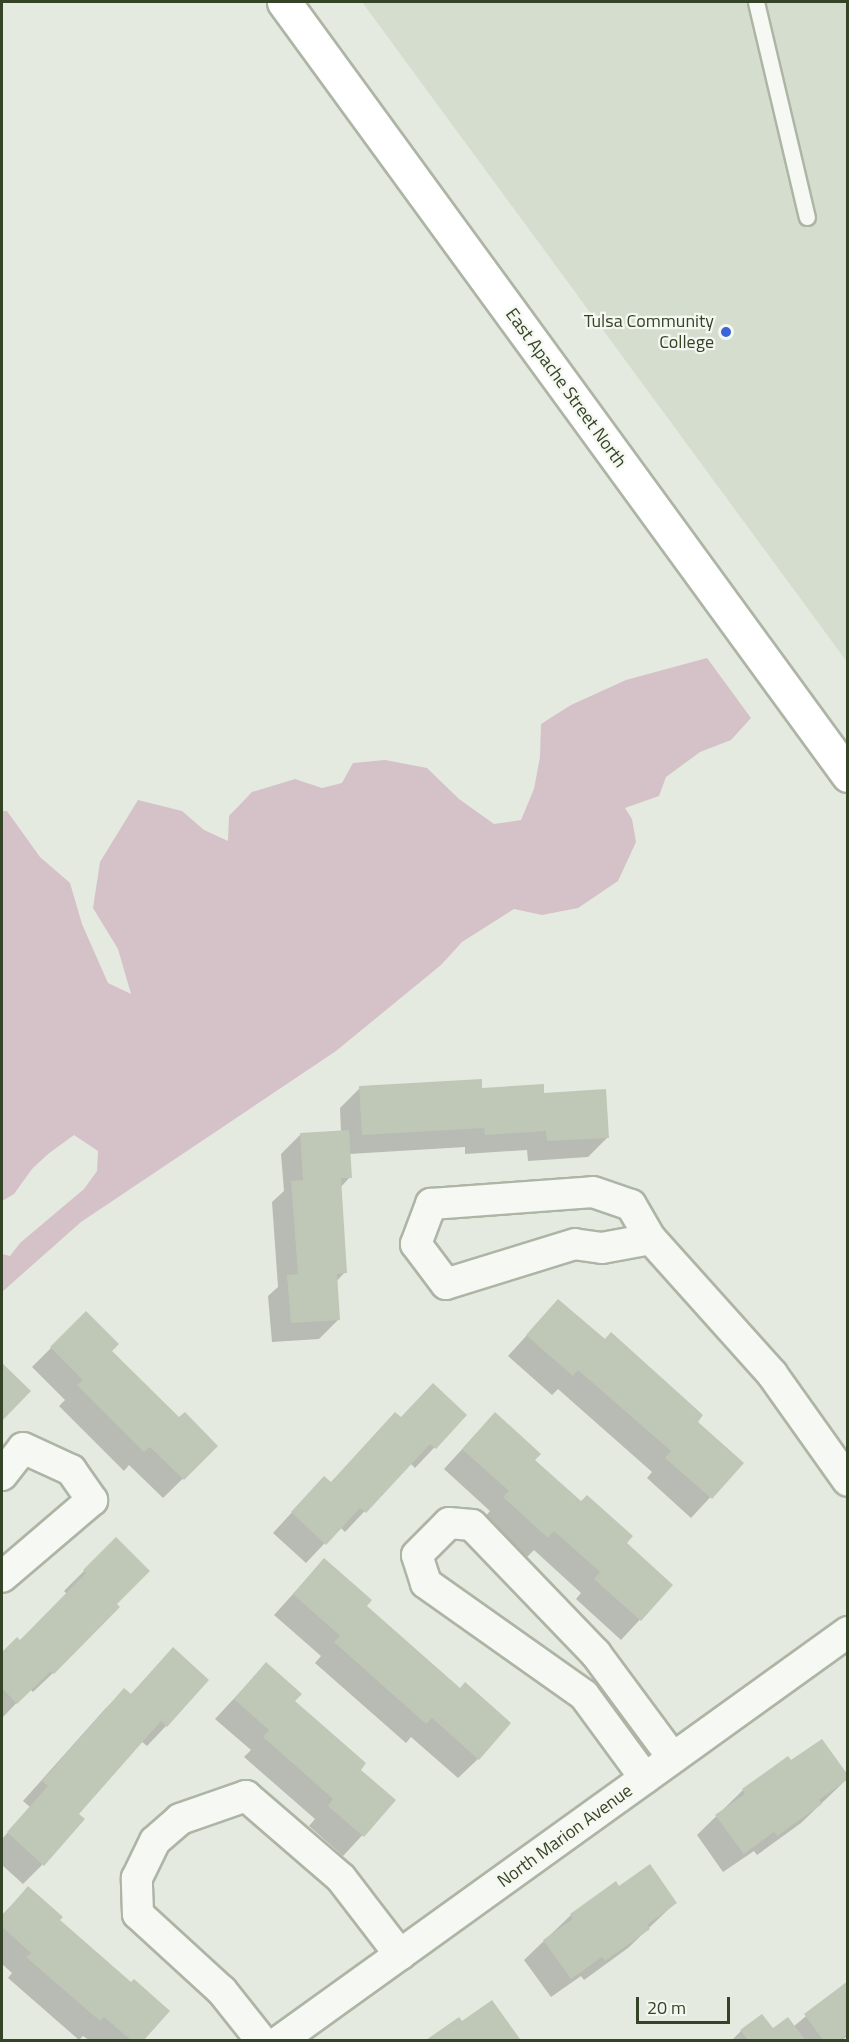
<!DOCTYPE html>
<style>
body{margin:0}
#map{position:relative;width:849px;height:2042px;overflow:hidden;background:#e5eae0;font-family:"Titillium Web",sans-serif}
div>[style]{position:absolute}
.built>*{inset:0;background:#d5ddce}
.green>*{inset:0;background:#d5c1c8}
.shadow>*{inset:0;background:#0003}
.building>*{inset:0;background:#bfc8b7}
.roads{filter:drop-shadow(2px 0 #adb5a5) drop-shadow(-2px 0 #adb5a5) drop-shadow(0 2px #adb5a5) drop-shadow(0 -2px #adb5a5)}
.service>*{height:15px;margin:-7.5px;padding:0 7.5px;transform-origin:7.5px;border-radius:7.5px;background:#f6f8f3}
.minor>*{height:30px;margin:-15px;padding:0 15px;transform-origin:15px;border-radius:15px;background:#f6f8f3}
.secondary>*{height:33px;margin:-16.5px;padding:0 16.5px;transform-origin:16.5px;border-radius:16.5px;background:#fff}
.dots>*{width:16px;height:16px;translate:-50% -50%;box-sizing:border-box;border:3px solid #f4f8f0;border-radius:50%}
span{translate:-50% -50%;white-space:nowrap;text-align:center;line-height:1.15;-webkit-text-stroke:4.5px #f4f8f0;paint-order:stroke}
.poi-label{font-size:18px;color:#354327}
.right{translate:-100% -50%;text-align:right}
.street-label{font-size:18px;color:#354327}
.frame{position:absolute;inset:0;border:3px solid #354327;pointer-events:none}
.scale{position:absolute;left:636px;top:1997px;width:94px;height:27px;box-sizing:border-box;border:3px solid #354327;border-top:0;padding-left:8px;font-size:18px;line-height:21px;white-space:nowrap;color:#354327;-webkit-text-stroke:4px #f4f8f0;paint-order:stroke}
</style>
<div id="map">
<div class="built">
<div style="clip-path:polygon(362px 2px,847px 2px,847px 662px)"></div>
</div>
<div class="green">
<div style="clip-path:polygon(707px 658px,751px 718px,731px 740px,700px 752px,666px 777px,659px 796px,625px 808px,632px 819px,636px 842px,618px 881px,578px 908px,542px 915px,514px 909px,462px 942px,441px 965px,336px 1051px,81px 1222px,2px 1292px,2px 1254px,10px 1256px,20px 1243px,84px 1189px,97px 1171px,98px 1151px,74px 1135px,48px 1154px,32px 1169px,14px 1194px,2px 1201px,2px 811px,7px 811px,40px 857px,70px 883px,82px 924px,108px 983px,131px 994px,118px 949px,93px 908px,100px 862px,138px 800px,182px 811px,204px 830px,228px 841px,229px 816px,252px 792px,295px 779px,322px 788px,342px 783px,353px 763px,385px 760px,427px 768px,459px 799px,494px 824px,521px 820px,534px 789px,540px 757px,541px 724px,571px 705px,626px 680px)"></div>
</div>
<div class="shadow">
<div style="clip-path:polygon(360px 1088px,481px 1089px,543px 1095px,608px 1137px,588px 1157px,528px 1161px,527px 1150px,465px 1154px,465px 1147px,349px 1154px,350px 1177px,340px 1188px,345px 1272px,336px 1282px,339px 1319px,319px 1339px,272px 1342px,268px 1296px,278px 1287px,272px 1202px,284px 1191px,281px 1154px,301px 1134px,341px 1132px,340px 1108px)"></div>
<div style="clip-path:polygon(558px 1301px,742px 1463px,691px 1518px,647px 1478px,652px 1472px,558px 1389px,552px 1395px,508px 1356px)"></div>
<div style="clip-path:polygon(86px 1313px,110px 1351px,179px 1420px,216px 1446px,163px 1498px,129px 1465px,124px 1471px,59px 1406px,65px 1400px,32px 1367px)"></div>
<div style="clip-path:polygon(2px 1365px,28px 1391px,2px 1419px)"></div>
<div style="clip-path:polygon(465px 1415px,415px 1468px,410px 1463px,345px 1532px,340px 1527px,306px 1563px,273px 1533px,305px 1498px,330px 1483px,400px 1419px)"></div>
<div style="clip-path:polygon(476px 1434px,533px 1460px,671px 1586px,621px 1640px,576px 1599px,581px 1593px,534px 1550px,527px 1557px,484px 1518px,490px 1511px,444px 1469px)"></div>
<div style="clip-path:polygon(116px 1539px,53px 1673px,33px 1692px,30px 1689px,2px 1718px,2px 1654px,17px 1639px,20px 1642px,67px 1594px,64px 1591px)"></div>
<div style="clip-path:polygon(324px 1560px,365px 1606px,478px 1759px,458px 1778px,411px 1737px,406px 1743px,315px 1663px,321px 1656px,274px 1615px)"></div>
<div style="clip-path:polygon(173px 1650px,166px 1726px,147px 1746px,141px 1741px,76px 1814px,42px 1865px,23px 1884px,2px 1865px,2px 1839px,30px 1807px,23px 1801px,105px 1709px,125px 1690px,130px 1695px)"></div>
<div style="clip-path:polygon(266px 1664px,293px 1701px,359px 1770px,394px 1801px,343px 1856px,309px 1826px,315px 1819px,244px 1757px,251px 1750px,215px 1719px)"></div>
<div style="clip-path:polygon(791px 1763px,848px 1778px,801px 1823px,757px 1855px,754px 1851px,723px 1872px,697px 1835px,743px 1790px)"></div>
<div style="clip-path:polygon(616px 1883px,619px 1888px,675px 1903px,628px 1948px,584px 1980px,581px 1976px,551px 1997px,524px 1960px,571px 1915px)"></div>
<div style="clip-path:polygon(28px 1888px,58px 1920px,131px 1984px,168px 2011px,142px 2040px,89px 2040px,83px 2036px,79px 2040px,8px 1978px,12px 1973px,2px 1964px,2px 1915px)"></div>
<div style="clip-path:polygon(848px 1981px,848px 2036px,841px 2040px,732px 2040px,741px 2031px,793px 2027px)"></div>
<div style="clip-path:polygon(458px 2019px,461px 2023px,518px 2039px,429px 2040px)"></div>
</div>
<div class="building">
<div style="clip-path:polygon(482px 1079px,482px 1088px,544px 1084px,544px 1093px,606px 1089px,609px 1138px,547px 1141px,546px 1131px,485px 1135px,484px 1128px,362px 1135px,359px 1086px)"></div>
<div style="clip-path:polygon(349px 1130px,352px 1178px,341px 1178px,347px 1273px,337px 1274px,340px 1320px,291px 1323px,287px 1275px,298px 1274px,291px 1181px,303px 1180px,300px 1133px)"></div>
<div style="clip-path:polygon(558px 1299px,605px 1339px,611px 1332px,703px 1415px,698px 1422px,744px 1463px,712px 1499px,665px 1458px,671px 1451px,578px 1370px,573px 1376px,526px 1335px)"></div>
<div style="clip-path:polygon(86px 1311px,119px 1344px,112px 1351px,179px 1417px,185px 1412px,218px 1446px,184px 1480px,150px 1447px,144px 1452px,77px 1385px,83px 1380px,50px 1347px)"></div>
<div style="clip-path:polygon(2px 1363px,31px 1391px,2px 1421px)"></div>
<div style="clip-path:polygon(433px 1383px,467px 1415px,436px 1449px,430px 1444px,366px 1513px,360px 1508px,326px 1545px,291px 1512px,324px 1476px,331px 1482px,395px 1412px,401px 1417px)"></div>
<div style="clip-path:polygon(495px 1412px,541px 1454px,535px 1460px,581px 1501px,587px 1495px,633px 1536px,627px 1543px,673px 1585px,641px 1621px,594px 1579px,600px 1572px,554px 1531px,548px 1538px,503px 1497px,509px 1491px,462px 1449px)"></div>
<div style="clip-path:polygon(116px 1537px,150px 1571px,117px 1604px,120px 1607px,54px 1674px,51px 1671px,17px 1704px,2px 1688px,2px 1652px,17px 1637px,20px 1640px,86px 1573px,83px 1570px)"></div>
<div style="clip-path:polygon(324px 1558px,372px 1600px,367px 1606px,460px 1688px,465px 1682px,511px 1723px,479px 1760px,432px 1718px,426px 1724px,334px 1642px,340px 1636px,293px 1594px)"></div>
<div style="clip-path:polygon(173px 1647px,209px 1680px,167px 1727px,161px 1721px,79px 1814px,85px 1819px,44px 1866px,7px 1832px,48px 1786px,42px 1781px,124px 1688px,131px 1694px)"></div>
<div style="clip-path:polygon(266px 1662px,302px 1694px,295px 1701px,366px 1763px,361px 1770px,396px 1800px,364px 1837px,328px 1806px,333px 1799px,263px 1737px,269px 1730px,234px 1699px)"></div>
<div style="clip-path:polygon(822px 1739px,848px 1775px,848px 1779px,819px 1800px,822px 1804px,777px 1836px,774px 1832px,744px 1854px,715px 1815px,745px 1794px,742px 1789px,788px 1756px,791px 1760px)"></div>
<div style="clip-path:polygon(650px 1864px,677px 1903px,647px 1925px,650px 1929px,605px 1961px,602px 1957px,571px 1979px,543px 1940px,573px 1919px,570px 1914px,616px 1881px,619px 1886px)"></div>
<div style="clip-path:polygon(28px 1886px,63px 1917px,60px 1920px,131px 1982px,134px 1979px,170px 2011px,144px 2040px,131px 2040px,104px 2017px,100px 2021px,26px 1957px,31px 1953px,2px 1927px,2px 1916px)"></div>
<div style="clip-path:polygon(848px 1981px,848px 2034px,838px 2040px,823px 2040px,804px 2014px)"></div>
<div style="clip-path:polygon(492px 2000px,520px 2039px,518px 2040px,426px 2040px,459px 2017px,462px 2021px)"></div>
<div style="clip-path:polygon(762px 2014px,773px 2028px,788px 2017px,805px 2040px,748px 2040px,740px 2030px)"></div>
</div>
<div class="roads">
<div class="service">
<div style="left:756px;top:2px;width:221px;rotate:76.7deg"></div>
</div>
<div class="minor">
<div style="left:651px;top:1239px;width:50px;rotate:169.6deg"></div>
<div style="left:602px;top:1248px;width:27px;rotate:-172deg"></div>
<div style="left:575px;top:1244px;width:135px;rotate:162.8deg"></div>
<div style="left:446px;top:1284px;width:50px;rotate:-126.9deg"></div>
<div style="left:416px;top:1244px;width:43px;rotate:-69.4deg"></div>
<div style="left:431px;top:1204px;width:162px;rotate:-4.2deg"></div>
<div style="left:593px;top:1192px;width:40px;rotate:18.9deg"></div>
<div style="left:631px;top:1205px;width:39px;rotate:60deg"></div>
<div style="left:651px;top:1239px;width:181px;rotate:48.1deg"></div>
<div style="left:772px;top:1374px;width:131px;rotate:54.6deg"></div>
<div style="left:2px;top:1475px;width:34px;rotate:-52deg"></div>
<div style="left:23px;top:1448px;width:53px;rotate:24.6deg"></div>
<div style="left:71px;top:1470px;width:37px;rotate:55deg"></div>
<div style="left:92px;top:1500px;width:118px;rotate:139.5deg"></div>
<div style="left:645px;top:1778px;width:103px;rotate:-126.3deg"></div>
<div style="left:584px;top:1695px;width:194px;rotate:-144.7deg"></div>
<div style="left:426px;top:1583px;width:29px;rotate:-108deg"></div>
<div style="left:417px;top:1555px;width:45px;rotate:-45deg"></div>
<div style="left:449px;top:1523px;width:23px;rotate:5deg"></div>
<div style="left:472px;top:1525px;width:179px;rotate:46.1deg"></div>
<div style="left:596px;top:1654px;width:129px;rotate:53.5deg"></div>
<div style="left:261px;top:2040px;width:63px;rotate:-128.5deg"></div>
<div style="left:222px;top:1991px;width:114px;rotate:-137.5deg"></div>
<div style="left:138px;top:1914px;width:36px;rotate:-92deg"></div>
<div style="left:137px;top:1878px;width:41px;rotate:-64.1deg"></div>
<div style="left:155px;top:1841px;width:33px;rotate:-41deg"></div>
<div style="left:180px;top:1819px;width:70px;rotate:-19.2deg"></div>
<div style="left:246px;top:1796px;width:125px;rotate:40.8deg"></div>
<div style="left:341px;top:1878px;width:97px;rotate:52.5deg"></div>
<div style="left:281px;top:2040px;width:699px;rotate:-35.74deg"></div>
</div>
<div class="secondary">
<div style="left:284px;top:2px;width:957px;rotate:53.88deg"></div>
</div>
</div>
<div class="dots">
<div style="left:726px;top:332px;background:#3a64da"></div>
</div>
<div class="poi-label">
<span class="right" style="left:714px;top:332px">Tulsa Community<br>College</span>
</div>
<div class="street-label">
<span style="left:566px;top:388px;rotate:54deg">East Apache Street North</span>
<span style="left:565px;top:1836px;rotate:-36deg">North Marion Avenue</span>
</div>
<div class="frame"></div>
<div class="scale">20 m</div>
</div>
